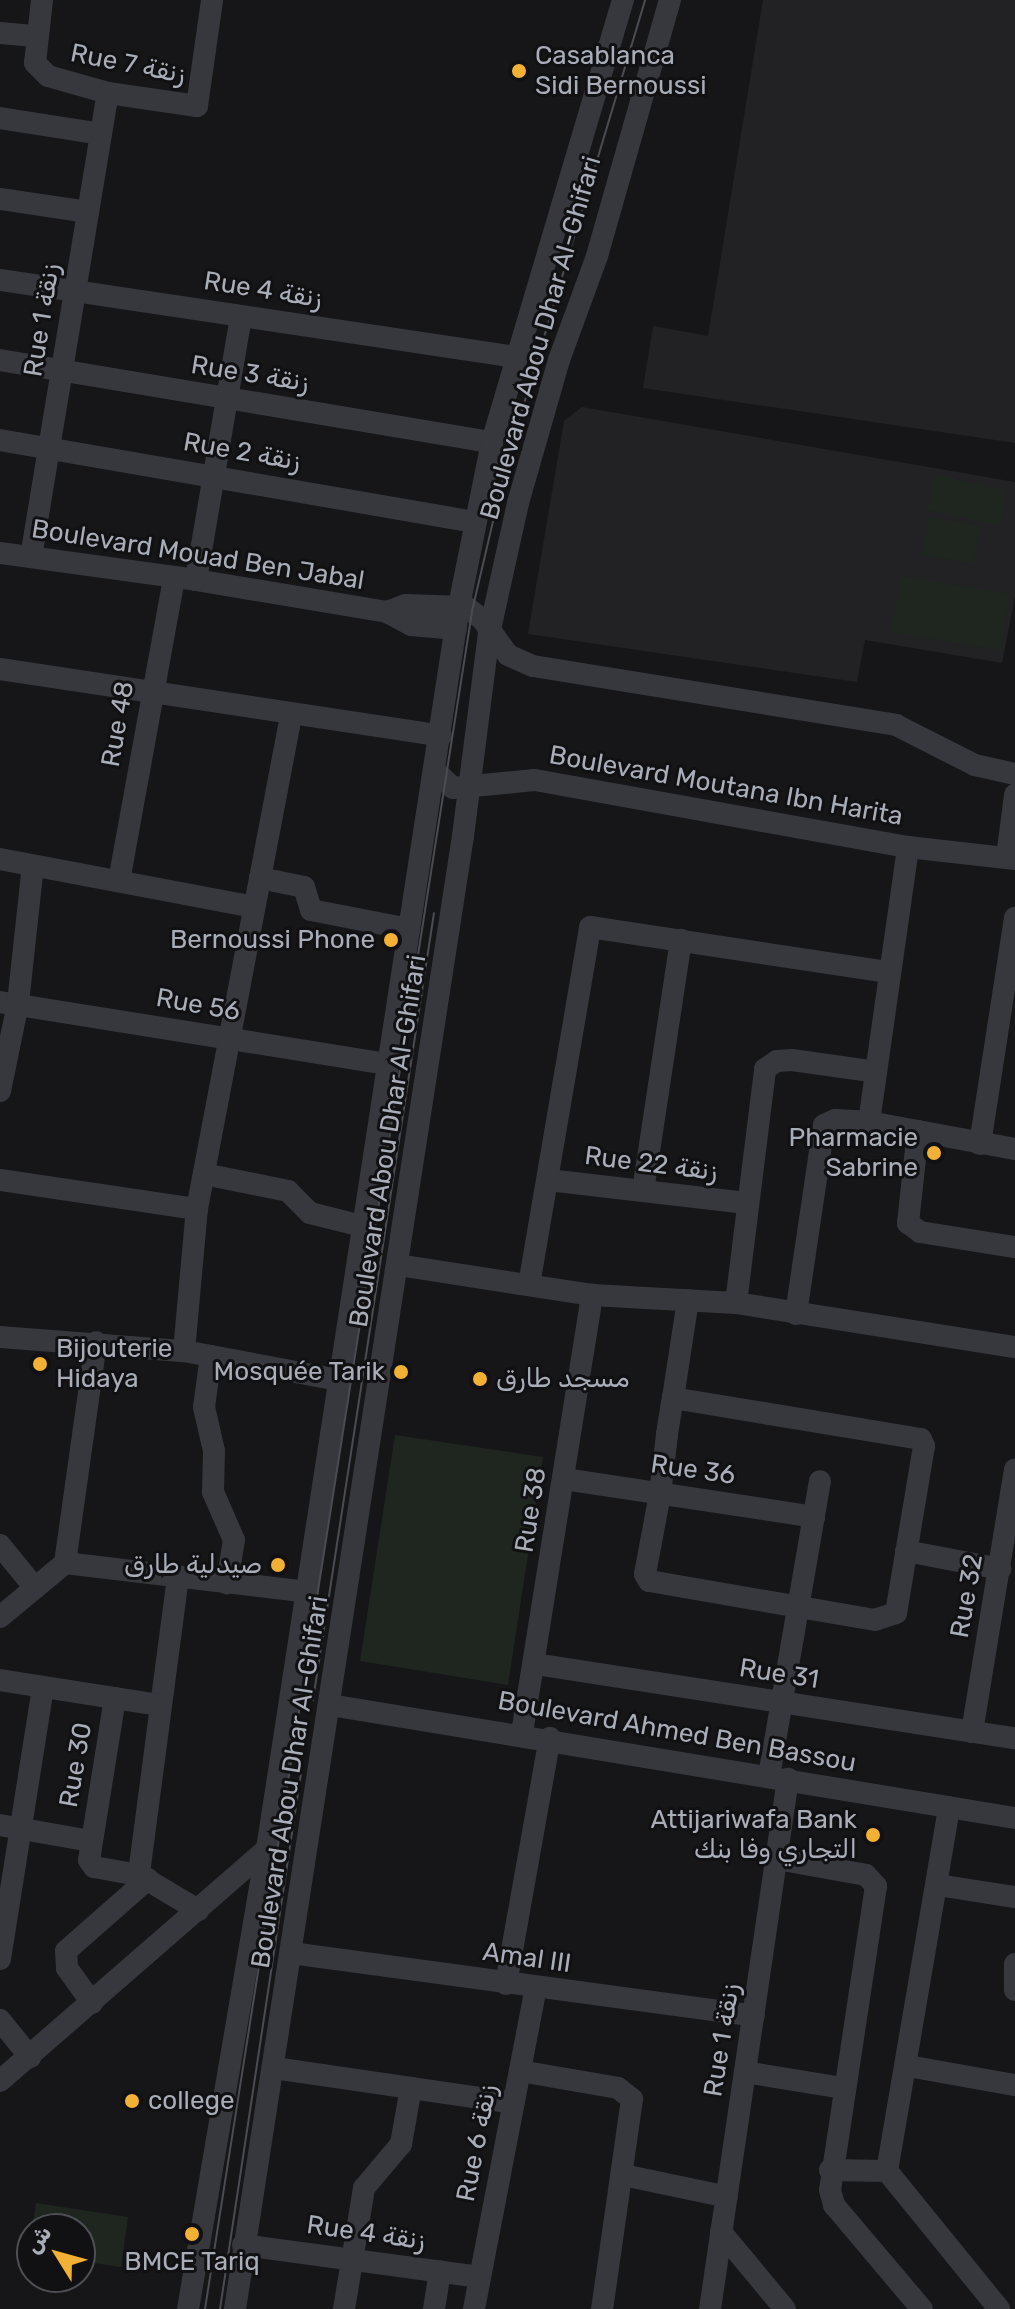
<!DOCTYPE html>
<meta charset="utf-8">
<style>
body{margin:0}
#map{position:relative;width:1015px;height:2309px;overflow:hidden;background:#161618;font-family:Rubik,"Noto Sans Arabic",sans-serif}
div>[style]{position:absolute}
.built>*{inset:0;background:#222225}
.green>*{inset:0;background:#1e261f}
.minor>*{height:22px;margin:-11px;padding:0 11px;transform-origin:11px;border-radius:11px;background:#37383d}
.tram>*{height:2px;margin:-1px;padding:0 1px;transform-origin:1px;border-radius:1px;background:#4a4c52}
.dots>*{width:22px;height:22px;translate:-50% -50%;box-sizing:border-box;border:4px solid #111113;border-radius:50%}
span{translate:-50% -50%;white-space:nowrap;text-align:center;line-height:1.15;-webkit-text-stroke:6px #111113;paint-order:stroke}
.poi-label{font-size:26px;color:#a8adb8}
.left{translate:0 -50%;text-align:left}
.right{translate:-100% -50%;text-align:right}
.street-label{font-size:26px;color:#a8adb8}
.north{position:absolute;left:16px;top:2213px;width:80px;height:80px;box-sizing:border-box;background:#111113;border:2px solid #4d4f55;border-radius:50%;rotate:307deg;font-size:22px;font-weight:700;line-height:32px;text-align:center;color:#a8adb8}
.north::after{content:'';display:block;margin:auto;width:28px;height:36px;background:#f2b134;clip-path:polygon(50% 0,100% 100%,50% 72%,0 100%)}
</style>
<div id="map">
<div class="built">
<div style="clip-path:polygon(763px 0,1015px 0,1015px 443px,643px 388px,653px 326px,708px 336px)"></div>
<div style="clip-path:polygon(582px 407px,1015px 482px,1015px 596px,1002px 663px,865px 640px,857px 682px,528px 634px,564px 421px)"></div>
</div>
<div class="green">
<div style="clip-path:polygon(935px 475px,1007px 490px,1000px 525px,927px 510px)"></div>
<div style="clip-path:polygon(929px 517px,980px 526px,974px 564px,923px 555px)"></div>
<div style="clip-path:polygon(901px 576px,1010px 594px,1000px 650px,891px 632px)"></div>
<div style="clip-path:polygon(395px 1435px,543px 1457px,508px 1685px,360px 1661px)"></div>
<div style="clip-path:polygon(36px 2203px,128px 2217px,121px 2267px,80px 2261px,80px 2229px,32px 2229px)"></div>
</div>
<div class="minor">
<div style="left:42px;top:0;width:63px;rotate:96.3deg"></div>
<div style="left:35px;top:63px;width:18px;rotate:45deg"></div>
<div style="left:48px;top:76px;width:62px;rotate:15.8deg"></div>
<div style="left:108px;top:93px;width:90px;rotate:8.3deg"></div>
<div style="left:197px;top:106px;width:107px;rotate:-81.9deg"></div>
<div style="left:0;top:33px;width:37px;rotate:5deg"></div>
<div style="left:0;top:118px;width:102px;rotate:9deg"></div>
<div style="left:0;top:199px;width:89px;rotate:8.4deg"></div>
<div style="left:0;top:280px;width:522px;rotate:8.49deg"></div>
<div style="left:0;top:360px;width:499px;rotate:9.5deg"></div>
<div style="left:0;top:440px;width:482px;rotate:9.8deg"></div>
<div style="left:0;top:553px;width:198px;rotate:7.8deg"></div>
<div style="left:196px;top:580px;width:194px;rotate:9.5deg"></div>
<div style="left:387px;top:612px;width:27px;rotate:28deg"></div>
<div style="left:411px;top:625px;width:45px;rotate:5.1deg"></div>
<div style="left:31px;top:557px;width:470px;rotate:-80.6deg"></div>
<div style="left:196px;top:580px;width:267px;rotate:-80.3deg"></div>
<div style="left:387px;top:612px;width:19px;rotate:-21deg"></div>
<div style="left:405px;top:605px;width:61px;rotate:1.9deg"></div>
<div style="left:466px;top:607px;width:20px;rotate:37deg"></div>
<div style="left:482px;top:619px;width:44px;rotate:54.2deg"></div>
<div style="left:508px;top:655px;width:27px;rotate:24deg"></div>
<div style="left:533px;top:666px;width:368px;rotate:9.2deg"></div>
<div style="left:896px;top:725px;width:89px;rotate:26.9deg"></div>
<div style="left:975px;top:765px;width:41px;rotate:12.7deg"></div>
<div style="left:0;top:669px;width:446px;rotate:8.6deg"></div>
<div style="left:434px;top:770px;width:26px;rotate:43deg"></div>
<div style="left:453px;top:788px;width:82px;rotate:-5.6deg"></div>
<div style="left:535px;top:780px;width:379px;rotate:10.2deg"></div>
<div style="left:908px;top:847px;width:108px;rotate:6.4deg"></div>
<div style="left:1007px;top:857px;width:63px;rotate:-82.6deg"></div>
<div style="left:0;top:859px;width:258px;rotate:10.7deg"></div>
<div style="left:260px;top:878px;width:45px;rotate:11.6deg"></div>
<div style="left:304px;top:887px;width:24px;rotate:73deg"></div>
<div style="left:311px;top:910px;width:100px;rotate:11deg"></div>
<div style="left:119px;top:881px;width:309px;rotate:-79.7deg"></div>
<div style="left:0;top:1002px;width:391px;rotate:9.1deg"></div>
<div style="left:0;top:1091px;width:90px;rotate:-78.4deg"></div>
<div style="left:18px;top:1003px;width:138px;rotate:-83.8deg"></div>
<div style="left:869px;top:1122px;width:278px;rotate:-81.9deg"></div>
<div style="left:918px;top:1131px;width:93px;rotate:96.2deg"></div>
<div style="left:908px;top:1223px;width:15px;rotate:37deg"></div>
<div style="left:920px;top:1232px;width:96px;rotate:9deg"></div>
<div style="left:980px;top:1144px;width:229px;rotate:-81.2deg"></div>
<div style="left:204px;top:1174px;width:86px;rotate:11.4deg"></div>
<div style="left:288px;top:1191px;width:31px;rotate:45deg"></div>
<div style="left:310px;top:1213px;width:54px;rotate:14deg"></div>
<div style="left:0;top:1180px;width:199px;rotate:8.4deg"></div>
<div style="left:548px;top:1180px;width:200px;rotate:6.6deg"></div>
<div style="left:643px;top:1191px;width:254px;rotate:-81.4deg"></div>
<div style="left:398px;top:1265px;width:196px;rotate:8.8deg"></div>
<div style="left:592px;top:1295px;width:144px;rotate:3.2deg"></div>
<div style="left:736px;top:1303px;width:282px;rotate:9deg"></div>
<div style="left:529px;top:1285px;width:363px;rotate:-80.3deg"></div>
<div style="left:590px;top:927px;width:302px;rotate:8.6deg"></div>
<div style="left:736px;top:1303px;width:236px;rotate:-82.9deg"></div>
<div style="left:765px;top:1069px;width:14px;rotate:-34deg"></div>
<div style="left:777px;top:1061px;width:15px;rotate:-4deg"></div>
<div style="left:792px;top:1060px;width:85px;rotate:8.1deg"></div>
<div style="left:796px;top:1314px;width:191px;rotate:-81.6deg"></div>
<div style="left:824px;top:1125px;width:12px;rotate:-24deg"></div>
<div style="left:835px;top:1120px;width:34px;rotate:3deg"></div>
<div style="left:869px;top:1122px;width:148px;rotate:10.5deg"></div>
<div style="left:0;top:1337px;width:185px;rotate:4.4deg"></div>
<div style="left:184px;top:1351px;width:158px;rotate:10.6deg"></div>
<div style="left:184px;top:1351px;width:143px;rotate:-84.8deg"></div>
<div style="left:197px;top:1209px;width:502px;rotate:-79.21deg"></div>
<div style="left:211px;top:1356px;width:51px;rotate:97.8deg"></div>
<div style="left:204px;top:1407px;width:45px;rotate:77.2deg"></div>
<div style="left:214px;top:1451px;width:41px;rotate:91.4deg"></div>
<div style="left:213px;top:1492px;width:52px;rotate:66.4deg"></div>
<div style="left:234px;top:1540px;width:44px;rotate:99.2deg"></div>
<div style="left:673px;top:1398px;width:251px;rotate:9.4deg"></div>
<div style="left:921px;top:1439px;width:8px;rotate:67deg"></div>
<div style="left:924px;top:1446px;width:169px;rotate:99.5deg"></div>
<div style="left:896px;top:1613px;width:22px;rotate:162deg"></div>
<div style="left:875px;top:1620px;width:229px;rotate:-170.2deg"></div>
<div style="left:649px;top:1581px;width:8px;rotate:-120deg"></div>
<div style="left:645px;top:1574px;width:81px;rotate:-79.4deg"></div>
<div style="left:660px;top:1494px;width:60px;rotate:-83.3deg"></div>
<div style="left:667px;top:1434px;width:36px;rotate:-81deg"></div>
<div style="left:673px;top:1398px;width:99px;rotate:-81.3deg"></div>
<div style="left:564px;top:1479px;width:253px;rotate:8.6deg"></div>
<div style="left:0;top:1545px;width:55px;rotate:50.9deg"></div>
<div style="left:906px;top:1551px;width:96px;rotate:10.8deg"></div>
<div style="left:65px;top:1563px;width:223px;rotate:-82deg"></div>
<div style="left:178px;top:1577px;width:301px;rotate:97.5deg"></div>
<div style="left:139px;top:1875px;width:69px;rotate:30.7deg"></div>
<div style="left:0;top:1617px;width:85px;rotate:-39.7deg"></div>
<div style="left:65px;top:1563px;width:244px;rotate:6.8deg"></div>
<div style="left:535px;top:1664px;width:486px;rotate:8.8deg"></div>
<div style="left:0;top:1680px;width:162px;rotate:8.9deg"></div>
<div style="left:115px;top:1698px;width:164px;rotate:99.1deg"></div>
<div style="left:89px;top:1860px;width:9px;rotate:54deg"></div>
<div style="left:94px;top:1867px;width:46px;rotate:10.1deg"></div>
<div style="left:330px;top:1705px;width:694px;rotate:9.37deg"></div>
<div style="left:972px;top:1732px;width:266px;rotate:-80.7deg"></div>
<div style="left:522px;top:1733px;width:444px;rotate:-80.9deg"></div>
<div style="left:769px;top:1776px;width:299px;rotate:-80.2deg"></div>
<div style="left:0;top:1825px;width:92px;rotate:10deg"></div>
<div style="left:777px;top:1859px;width:90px;rotate:10.2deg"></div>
<div style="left:866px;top:1875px;width:15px;rotate:48deg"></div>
<div style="left:876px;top:1886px;width:307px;rotate:98.6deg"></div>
<div style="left:830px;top:2190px;width:16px;rotate:75deg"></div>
<div style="left:834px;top:2205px;width:136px;rotate:49.8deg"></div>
<div style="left:938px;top:1885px;width:78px;rotate:8.9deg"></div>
<div style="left:291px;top:1953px;width:467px;rotate:7.7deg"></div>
<div style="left:0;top:1959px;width:274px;rotate:-81deg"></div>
<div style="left:1015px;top:1964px;width:26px;rotate:90deg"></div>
<div style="left:506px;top:1984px;width:250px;rotate:-79.9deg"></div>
<div style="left:92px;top:2003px;width:43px;rotate:-125.5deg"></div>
<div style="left:67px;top:1968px;width:17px;rotate:-93deg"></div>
<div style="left:66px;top:1951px;width:109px;rotate:-41.3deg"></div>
<div style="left:0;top:2020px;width:48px;rotate:51deg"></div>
<div style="left:908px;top:2066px;width:109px;rotate:10.1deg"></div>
<div style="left:274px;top:2068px;width:242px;rotate:8.3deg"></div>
<div style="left:520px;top:2071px;width:99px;rotate:9.8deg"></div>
<div style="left:618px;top:2088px;width:18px;rotate:38deg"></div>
<div style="left:632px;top:2099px;width:212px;rotate:98.1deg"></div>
<div style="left:745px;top:2072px;width:99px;rotate:9.3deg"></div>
<div style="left:0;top:2081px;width:354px;rotate:-41deg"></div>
<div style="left:830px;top:2170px;width:57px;rotate:1deg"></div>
<div style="left:887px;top:2171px;width:178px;rotate:50.9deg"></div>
<div style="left:887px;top:2171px;width:369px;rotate:-80.3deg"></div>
<div style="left:623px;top:2175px;width:106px;rotate:11.9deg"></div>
<div style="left:721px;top:2232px;width:100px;rotate:50.3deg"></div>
<div style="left:243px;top:2245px;width:239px;rotate:7.7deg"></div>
<div style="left:188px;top:2309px;width:467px;rotate:-80.3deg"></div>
<div style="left:267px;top:1849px;width:1258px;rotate:-81.22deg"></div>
<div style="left:459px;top:606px;width:167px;rotate:-78.6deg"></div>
<div style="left:492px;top:442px;width:461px;rotate:-73.5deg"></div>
<div style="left:235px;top:2309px;width:1491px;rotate:-81.2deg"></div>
<div style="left:463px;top:836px;width:204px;rotate:-82.7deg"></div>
<div style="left:489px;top:634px;width:134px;rotate:-77.5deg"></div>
<div style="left:518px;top:503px;width:149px;rotate:-74deg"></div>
<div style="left:559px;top:360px;width:111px;rotate:-69.9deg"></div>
<div style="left:597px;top:256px;width:266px;rotate:-74.1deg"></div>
<div style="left:344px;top:2309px;width:123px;rotate:-80.6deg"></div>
<div style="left:364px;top:2188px;width:57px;rotate:-49.9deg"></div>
<div style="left:401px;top:2144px;width:57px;rotate:-79.9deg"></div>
<div style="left:434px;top:2309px;width:38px;rotate:-81deg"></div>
<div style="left:474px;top:2309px;width:327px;rotate:-79.1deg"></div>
<div style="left:710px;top:2309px;width:536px;rotate:-81.63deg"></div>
</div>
<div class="tram">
<div style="left:313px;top:1700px;width:796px;rotate:-81.26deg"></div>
<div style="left:205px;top:2309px;width:1719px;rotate:-81.06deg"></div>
<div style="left:472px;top:611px;width:158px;rotate:-76.8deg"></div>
<div style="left:508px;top:457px;width:477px;rotate:-73.3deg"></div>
<div style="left:220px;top:2309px;width:548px;rotate:-81.4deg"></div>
</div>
<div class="dots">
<div style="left:519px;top:71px;background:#f2b134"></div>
<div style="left:391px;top:940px;background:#f2b134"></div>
<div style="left:934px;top:1153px;background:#f2b134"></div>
<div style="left:40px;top:1364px;background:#f2b134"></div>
<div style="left:401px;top:1372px;background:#f2b134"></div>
<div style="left:480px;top:1379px;background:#f2b134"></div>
<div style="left:278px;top:1565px;background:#f2b134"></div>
<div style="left:873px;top:1835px;background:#f2b134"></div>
<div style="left:132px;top:2101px;background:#f2b134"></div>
<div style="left:192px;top:2234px;background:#f2b134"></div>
</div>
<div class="poi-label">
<span class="left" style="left:535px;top:71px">Casablanca<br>Sidi Bernoussi</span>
<span class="right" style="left:375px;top:940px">Bernoussi Phone</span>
<span class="right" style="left:918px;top:1153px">Pharmacie<br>Sabrine</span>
<span class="left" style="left:56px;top:1364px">Bijouterie<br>Hidaya</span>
<span class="right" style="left:385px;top:1372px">Mosquée Tarik</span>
<span class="left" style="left:496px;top:1379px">مسجد طارق</span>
<span class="right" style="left:262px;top:1565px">صيدلية طارق</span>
<span class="right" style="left:857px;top:1835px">Attijariwafa Bank<br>التجاري وفا بنك</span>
<span class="left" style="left:148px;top:2101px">college</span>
<span style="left:192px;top:2262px">BMCE Tariq</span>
</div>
<div class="street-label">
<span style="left:128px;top:64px;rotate:11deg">Rue 7 زنقة</span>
<span style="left:263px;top:290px;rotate:9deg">Rue 4 زنقة</span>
<span style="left:42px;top:320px;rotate:-81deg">Rue 1 زنقة</span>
<span style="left:541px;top:338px;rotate:-74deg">Boulevard Abou Dhar Al-Ghifari</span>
<span style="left:250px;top:374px;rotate:9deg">Rue 3 زنقة</span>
<span style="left:242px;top:452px;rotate:10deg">Rue 2 زنقة</span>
<span style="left:198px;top:555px;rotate:9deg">Boulevard Mouad Ben Jabal</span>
<span style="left:118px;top:724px;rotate:-80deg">Rue 48</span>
<span style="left:726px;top:786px;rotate:10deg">Boulevard Moutana Ibn Harita</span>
<span style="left:198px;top:1005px;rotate:10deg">Rue 56</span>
<span style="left:388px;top:1141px;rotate:-81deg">Boulevard Abou Dhar Al-Ghifari</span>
<span style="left:651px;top:1164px;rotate:7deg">Rue 22 زنقة</span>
<span style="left:693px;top:1470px;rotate:8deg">Rue 36</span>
<span style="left:531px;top:1510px;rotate:-81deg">Rue 38</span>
<span style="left:967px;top:1596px;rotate:-80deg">Rue 32</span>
<span style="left:779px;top:1674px;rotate:9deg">Rue 31</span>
<span style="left:677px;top:1732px;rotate:10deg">Boulevard Ahmed Ben Bassou</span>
<span style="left:76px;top:1765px;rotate:-80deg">Rue 30</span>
<span style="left:290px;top:1782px;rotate:-81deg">Boulevard Abou Dhar Al-Ghifari</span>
<span style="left:527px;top:1958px;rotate:8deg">Amal III</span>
<span style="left:722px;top:2040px;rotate:-81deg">Rue 1 زنقة</span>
<span style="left:477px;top:2143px;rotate:-79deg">Rue 6 زنقة</span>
<span style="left:366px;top:2233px;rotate:8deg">Rue 4 زنقة</span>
</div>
<div class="north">ش</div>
</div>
